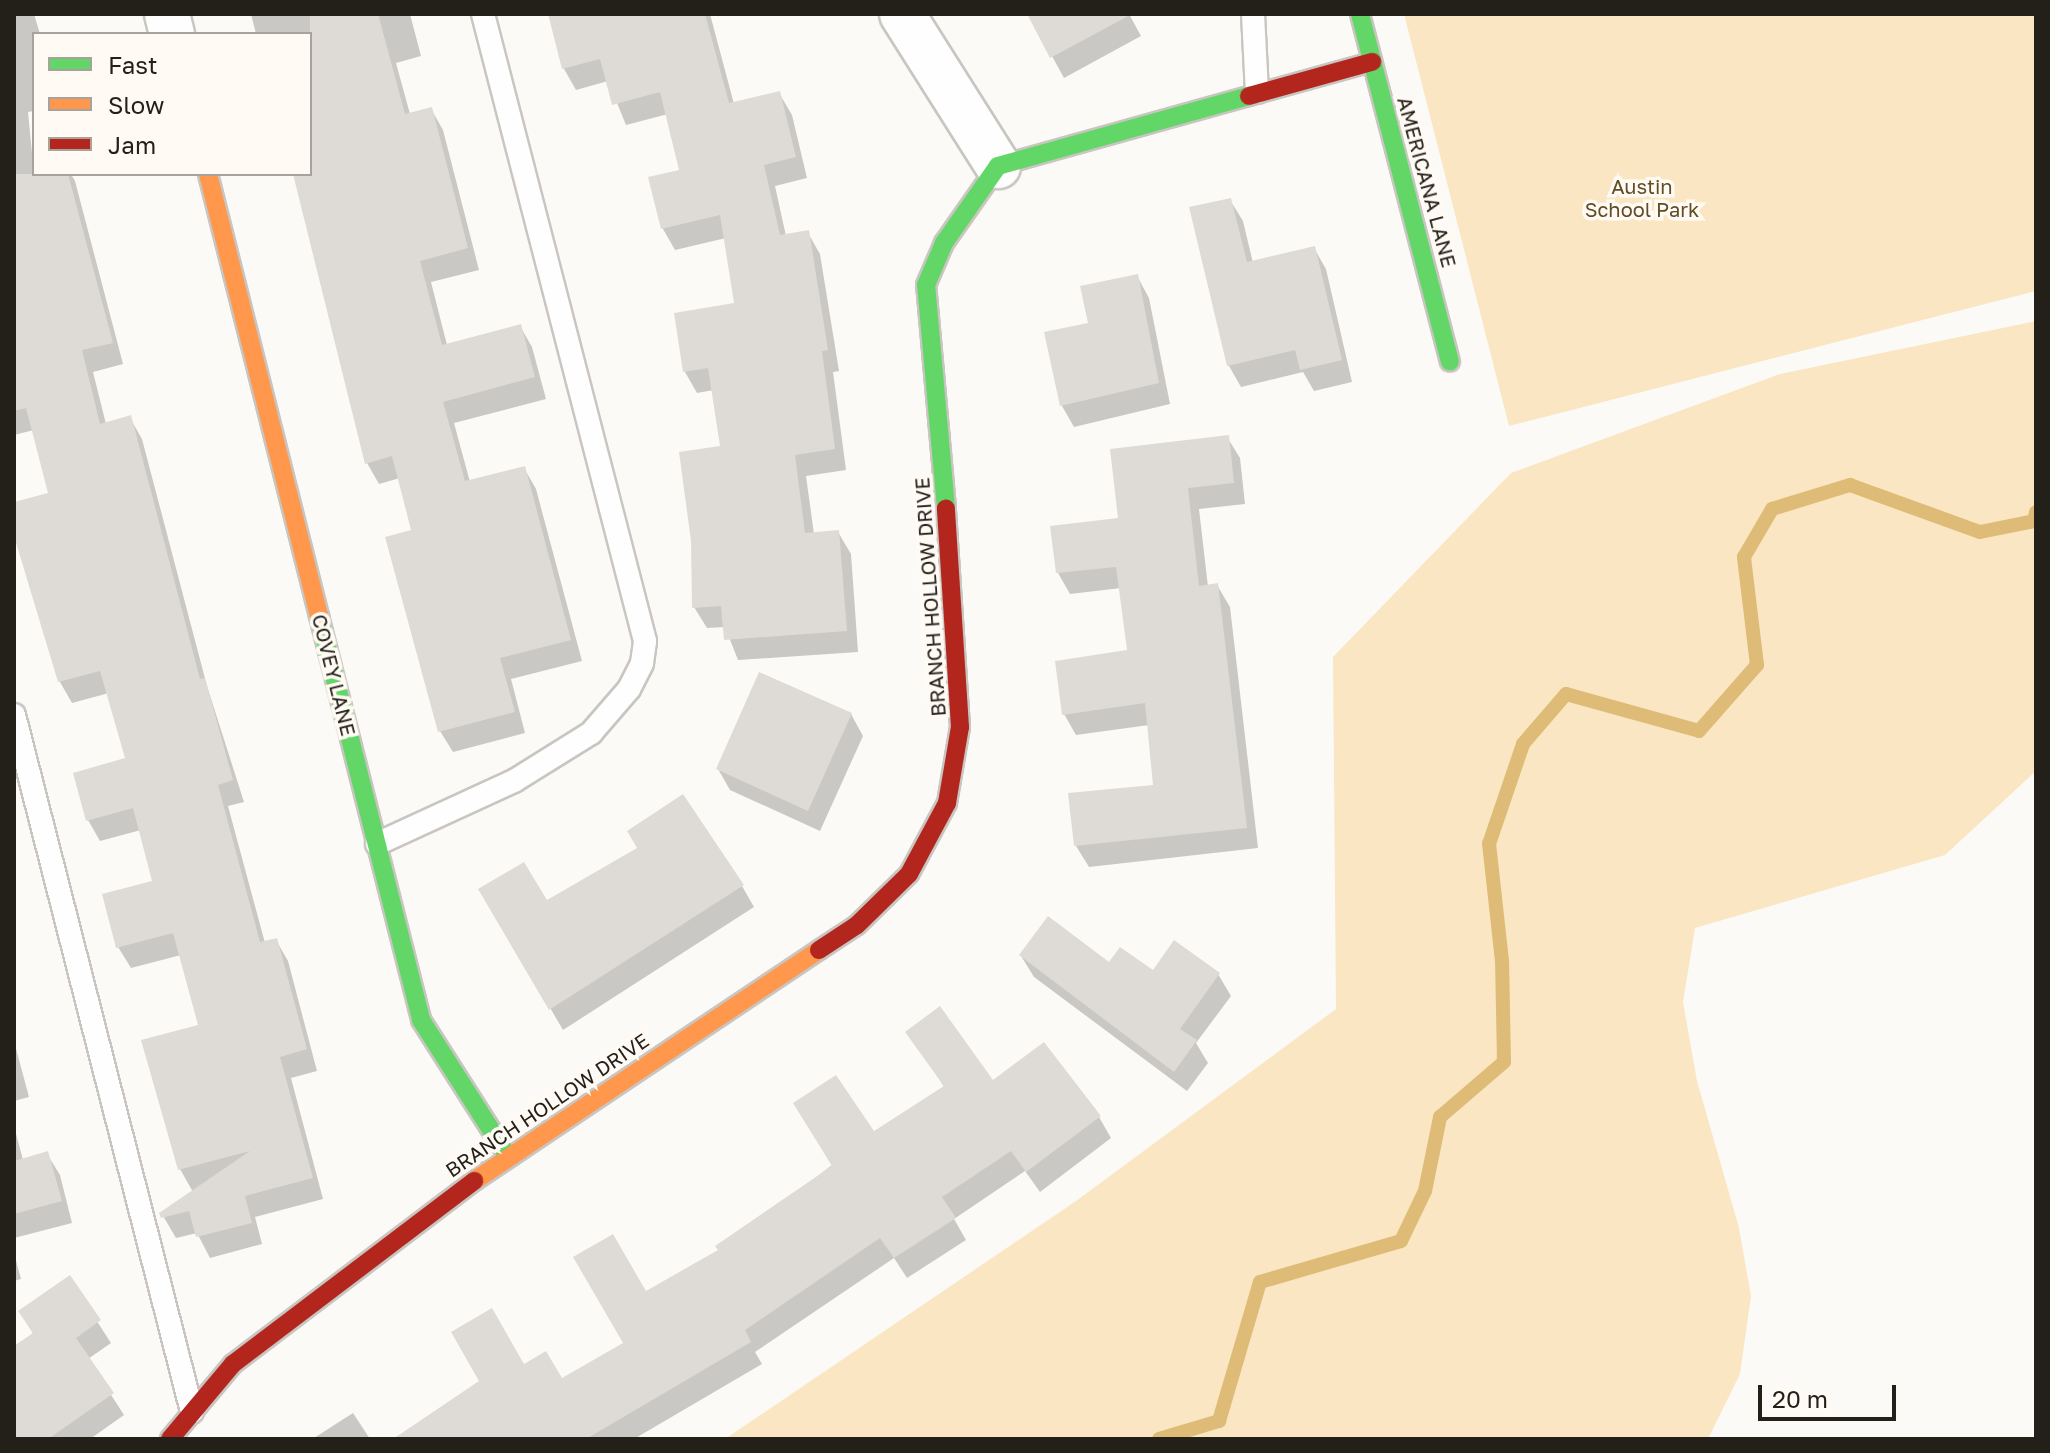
<!DOCTYPE html>
<style>
body{margin:0}
#map{position:relative;width:2050px;height:1453px;overflow:hidden;background:#fcfaf7;font-family:"Golos Text",sans-serif}
div>[style]{position:absolute}
.green>*{inset:0;background:#fae6c2}
.shadow>*{inset:0;background:#0003}
.stream>*{height:14px;margin:-7px;padding:0 7px;transform-origin:7px;border-radius:7px;background:#debc77}
.building>*{inset:0;background:#dedbd7}
.roads{filter:drop-shadow(2px 0 #c9c6c1) drop-shadow(-2px 0 #c9c6c1) drop-shadow(0 2px #c9c6c1) drop-shadow(0 -2px #c9c6c1)}
.lane>*{height:22px;margin:-11px;padding:0 11px;transform-origin:11px;border-radius:11px;background:#fffefe}
.street>*{height:44px;margin:-22px;padding:0 22px;transform-origin:22px;border-radius:22px;background:#fffefe}
.fast>*{height:18px;margin:-9px;padding:0 9px;transform-origin:9px;border-radius:9px;background:#63d668}
.slow>*{height:18px;margin:-9px;padding:0 9px;transform-origin:9px;border-radius:9px;background:#ff974d}
.jam>*{height:18px;margin:-9px;padding:0 9px;transform-origin:9px;border-radius:9px;background:#b3261e}
span{translate:-50% -50%;white-space:nowrap;text-align:center;line-height:1.15;-webkit-text-stroke:7px #fffbf4;paint-order:stroke}
.street-label{font-size:20px;color:#231f19}
.park-label{font-size:20px;color:#604c25}
.frame{position:absolute;inset:0;border:16px solid #231f19;pointer-events:none}
.legend{position:absolute;left:32px;top:32px;width:280px;height:144px;box-sizing:border-box;background:#fffbf4;border:2px solid #a7a39c;margin:0;padding:10px 14px;list-style:none;font-size:24px;color:#231f19}
.legend li{display:flex;align-items:center;gap:16px;height:40px}
.legend b{width:40px;border:2px solid #a7a39c}
.scale{position:absolute;left:1758px;top:1385px;width:138px;height:36px;box-sizing:border-box;border:4px solid #231f19;border-top:0;padding-left:10px;font-size:24px;line-height:28px;white-space:nowrap;color:#231f19;-webkit-text-stroke:6px #fffbf4;paint-order:stroke}
</style>
<div id="map">
<div class="green">
<div style="clip-path:polygon(1404px 14px,2036px 14px,2036px 291px,1509px 426px)"></div>
<div style="clip-path:polygon(2036px 321px,2036px 771px,1945px 855px,1695px 928px,1683px 1002px,1697px 1081px,1739px 1228px,1751px 1296px,1740px 1374px,1708px 1439px,725px 1439px,1076px 1201px,1336px 1009px,1333px 657px,1511px 473px,1780px 374px)"></div>
</div>
<div class="shadow">
<div style="clip-path:polygon(14px 14px,34px 14px,40px 34px,34px 34px,34px 111px,28px 112px,34px 174px,71px 174px,75px 181px,123px 364px,93px 372px,106px 424px,130px 418px,142px 439px,207px 686px,244px 802px,228px 806px,265px 943px,276px 940px,288px 961px,317px 1071px,291px 1078px,323px 1199px,255px 1217px,262px 1244px,210px 1258px,197px 1233px,176px 1238px,162px 1214px,193px 1192px,180px 1169px,201px 1026px,181px 955px,131px 968px,118px 947px,155px 882px,141px 830px,100px 841px,88px 820px,127px 759px,109px 693px,72px 703px,60px 682px,14px 528px,14px 504px,51px 495px,34px 430px,14px 435px)"></div>
<div style="clip-path:polygon(251px 14px,410px 14px,421px 56px,396px 63px,410px 114px,431px 109px,443px 130px,479px 270px,431px 282px,447px 345px,520px 326px,532px 347px,546px 399px,454px 423px,470px 482px,524px 468px,536px 489px,582px 661px,511px 679px,525px 733px,453px 752px,440px 731px,413px 532px,400px 478px,379px 484px,367px 463px,294px 174px,310px 174px,310px 34px,256px 34px)"></div>
<div style="clip-path:polygon(550px 14px,710px 14px,734px 104px,779px 93px,792px 115px,807px 178px,775px 186px,786px 236px,808px 233px,820px 254px,839px 371px,833px 372px,846px 470px,806px 476px,814px 534px,838px 532px,851px 554px,858px 652px,738px 660px,725px 627px,707px 628px,694px 607px,722px 448px,714px 390px,697px 393px,685px 372px,676px 315px,737px 305px,726px 238px,675px 250px,663px 229px,651px 179px,681px 171px,668px 114px,626px 125px,608px 81px,576px 90px,564px 69px)"></div>
<div style="clip-path:polygon(1029px 14px,1129px 14px,1141px 36px,1064px 78px)"></div>
<div style="clip-path:polygon(1230px 200px,1243px 221px,1253px 263px,1314px 248px,1326px 269px,1352px 382px,1314px 391px,1303px 372px,1241px 387px,1229px 366px,1191px 209px)"></div>
<div style="clip-path:polygon(1137px 276px,1149px 298px,1170px 404px,1074px 427px,1062px 406px,1090px 324px)"></div>
<div style="clip-path:polygon(1227px 437px,1240px 458px,1245px 504px,1199px 509px,1208px 587px,1217px 585px,1230px 607px,1258px 848px,1089px 867px,1076px 846px,1155px 786px,1149px 725px,1076px 735px,1064px 714px,1129px 652px,1121px 588px,1070px 594px,1058px 573px)"></div>
<div style="clip-path:polygon(851px 714px,863px 736px,820px 831px,730px 790px,718px 769px)"></div>
<div style="clip-path:polygon(742px 886px,754px 907px,563px 1030px,481px 889px,546px 903px)"></div>
<div style="clip-path:polygon(1021px 956px,1153px 973px,1218px 974px,1231px 996px,1196px 1043px,1208px 1063px,1187px 1091px,1034px 977px)"></div>
<div style="clip-path:polygon(908px 1032px,993px 1083px,1099px 1117px,1111px 1138px,1040px 1192px,1025px 1171px,954px 1219px,966px 1240px,907px 1278px,894px 1258px,755px 1352px,762px 1364px,634px 1439px,397px 1439px,523px 1366px,561px 1381px,626px 1344px,645px 1294px,720px 1250px,873px 1134px,945px 1088px)"></div>
<div style="clip-path:polygon(14px 1041px,29px 1097px,14px 1101px)"></div>
<div style="clip-path:polygon(14px 1126px,23px 1160px,47px 1154px,60px 1175px,72px 1223px,14px 1238px)"></div>
<div style="clip-path:polygon(14px 1253px,21px 1279px,14px 1281px)"></div>
<div style="clip-path:polygon(69px 1278px,111px 1343px,88px 1359px,124px 1415px,90px 1439px,14px 1439px,14px 1348px,34px 1335px,20px 1312px)"></div>
<div style="clip-path:polygon(353px 1413px,370px 1439px,314px 1439px,314px 1438px)"></div>
</div>
<div class="stream">
<div style="left:1159px;top:1439px;width:63px;rotate:-16.7deg"></div>
<div style="left:1219px;top:1421px;width:145px;rotate:-73.6deg"></div>
<div style="left:1260px;top:1282px;width:147px;rotate:-16.2deg"></div>
<div style="left:1401px;top:1241px;width:55px;rotate:-64.4deg"></div>
<div style="left:1425px;top:1191px;width:76px;rotate:-78.5deg"></div>
<div style="left:1440px;top:1117px;width:84px;rotate:-40.7deg"></div>
<div style="left:1504px;top:1062px;width:101px;rotate:-91.1deg"></div>
<div style="left:1502px;top:961px;width:118px;rotate:-96.3deg"></div>
<div style="left:1489px;top:844px;width:106px;rotate:-71.2deg"></div>
<div style="left:1523px;top:744px;width:66px;rotate:-49.3deg"></div>
<div style="left:1566px;top:694px;width:138px;rotate:15.5deg"></div>
<div style="left:1699px;top:731px;width:88px;rotate:-48.7deg"></div>
<div style="left:1757px;top:665px;width:109px;rotate:-96.9deg"></div>
<div style="left:1744px;top:557px;width:56px;rotate:-59.7deg"></div>
<div style="left:1772px;top:509px;width:82px;rotate:-17.1deg"></div>
<div style="left:1850px;top:485px;width:138px;rotate:19.9deg"></div>
<div style="left:1980px;top:532px;width:55px;rotate:-11.5deg"></div>
<div style="left:2034px;top:521px;width:9px;rotate:-77deg"></div>
</div>
<div class="building">
<div style="clip-path:polygon(310px 14px,378px 14px,405px 114px,432px 107px,468px 248px,420px 261px,442px 345px,521px 324px,535px 377px,443px 402px,465px 481px,525px 466px,571px 640px,500px 658px,515px 712px,438px 732px,385px 537px,411px 530px,392px 456px,365px 464px,293px 174px,310px 174px)"></div>
<div style="clip-path:polygon(548px 14px,705px 14px,729px 103px,780px 91px,796px 157px,764px 165px,780px 235px,809px 230px,828px 350px,822px 351px,835px 449px,795px 455px,805px 533px,839px 530px,847px 631px,724px 640px,721px 606px,692px 608px,691px 541px,679px 452px,720px 446px,708px 368px,683px 372px,674px 313px,734px 303px,720px 215px,661px 229px,648px 177px,679px 170px,660px 92px,612px 105px,600px 59px,562px 69px)"></div>
<div style="clip-path:polygon(1027px 14px,1132px 14px,1050px 58px)"></div>
<div style="clip-path:polygon(14px 174px,68px 174px,113px 343px,82px 350px,100px 424px,131px 415px,200px 679px,205px 678px,233px 780px,218px 785px,260px 942px,277px 938px,307px 1049px,280px 1057px,313px 1178px,245px 1196px,252px 1223px,196px 1237px,189px 1211px,161px 1218px,159px 1213px,250px 1151px,178px 1170px,141px 1040px,198px 1025px,173px 933px,116px 948px,102px 894px,152px 881px,133px 808px,86px 821px,73px 773px,125px 758px,100px 671px,58px 682px,14px 536px,14px 502px,48px 493px,26px 408px,14px 411px)"></div>
<div style="clip-path:polygon(1231px 198px,1247px 262px,1315px 246px,1342px 360px,1300px 370px,1295px 350px,1227px 366px,1189px 207px)"></div>
<div style="clip-path:polygon(1138px 274px,1159px 383px,1060px 406px,1044px 332px,1088px 323px,1080px 286px)"></div>
<div style="clip-path:polygon(1229px 435px,1234px 483px,1188px 488px,1199px 586px,1218px 583px,1247px 828px,1074px 846px,1068px 793px,1153px 785px,1145px 703px,1062px 715px,1055px 661px,1127px 650px,1116px 567px,1056px 573px,1050px 526px,1118px 518px,1110px 449px)"></div>
<div style="clip-path:polygon(759px 672px,852px 713px,808px 811px,716px 769px)"></div>
<div style="clip-path:polygon(683px 794px,744px 885px,549px 1010px,478px 889px,524px 862px,547px 900px,637px 848px,627px 831px)"></div>
<div style="clip-path:polygon(1048px 916px,1109px 962px,1120px 947px,1153px 970px,1174px 940px,1220px 973px,1180px 1029px,1197px 1040px,1174px 1072px,1019px 955px)"></div>
<div style="clip-path:polygon(940px 1006px,993px 1080px,1044px 1042px,1101px 1116px,1026px 1172px,1011px 1151px,942px 1197px,956px 1218px,894px 1258px,880px 1238px,745px 1330px,751px 1342px,586px 1439px,393px 1439px,479px 1381px,451px 1332px,492px 1308px,524px 1364px,546px 1351px,562px 1378px,623px 1343px,573px 1257px,613px 1234px,646px 1291px,718px 1250px,715px 1246px,832px 1166px,793px 1103px,836px 1075px,874px 1131px,944px 1086px,905px 1032px)"></div>
<div style="clip-path:polygon(48px 1151px,62px 1201px,14px 1214px,14px 1161px)"></div>
<div style="clip-path:polygon(70px 1275px,101px 1320px,76px 1338px,114px 1393px,48px 1439px,14px 1439px,14px 1346px,33px 1333px,18px 1311px)"></div>
</div>
<div class="roads">
<div class="lane">
<div style="left:1253px;top:14px;width:78px;rotate:87.1deg"></div>
<div style="left:14px;top:715px;width:719px;rotate:75.67deg"></div>
<div style="left:377px;top:844px;width:151px;rotate:-24.7deg"></div>
<div style="left:514px;top:781px;width:91px;rotate:-31.9deg"></div>
<div style="left:591px;top:733px;width:58px;rotate:-49.2deg"></div>
<div style="left:629px;top:689px;width:29px;rotate:-63deg"></div>
<div style="left:642px;top:663px;width:22px;rotate:-82deg"></div>
<div style="left:645px;top:641px;width:648px;rotate:-104.49deg"></div>
</div>
<div class="street">
<div style="left:167px;top:14px;width:21px;rotate:76deg"></div>
<div style="left:902px;top:14px;width:180px;rotate:57.7deg"></div>
</div>
<div class="fast">
<div style="left:1360px;top:14px;width:359px;rotate:75.5deg"></div>
<div style="left:946px;top:508px;width:224px;rotate:-95.1deg"></div>
<div style="left:926px;top:285px;width:46px;rotate:-66.8deg"></div>
<div style="left:944px;top:243px;width:94px;rotate:-55deg"></div>
<div style="left:998px;top:166px;width:261px;rotate:-15.6deg"></div>
<div style="left:319px;top:616px;width:417px;rotate:75.8deg"></div>
<div style="left:421px;top:1020px;width:160px;rotate:57.5deg"></div>
</div>
<div class="slow">
<div style="left:208px;top:174px;width:456px;rotate:75.9deg"></div>
<div style="left:474px;top:1181px;width:415px;rotate:-33.8deg"></div>
</div>
<div class="jam">
<div style="left:1249px;top:96px;width:128px;rotate:-15.5deg"></div>
<div style="left:819px;top:950px;width:45px;rotate:-33.3deg"></div>
<div style="left:857px;top:925px;width:73px;rotate:-44.4deg"></div>
<div style="left:909px;top:874px;width:81px;rotate:-61.8deg"></div>
<div style="left:947px;top:803px;width:77px;rotate:-80.3deg"></div>
<div style="left:960px;top:727px;width:219px;rotate:-93.7deg"></div>
<div style="left:170px;top:1439px;width:98px;rotate:-50deg"></div>
<div style="left:233px;top:1364px;width:303px;rotate:-37.2deg"></div>
</div>
</div>
<div class="street-label">
<span style="left:1427px;top:182px;rotate:75deg">AMERICANA LANE</span>
<span style="left:930px;top:597px;rotate:-94deg">BRANCH HOLLOW DRIVE</span>
<span style="left:334px;top:675px;rotate:76deg">COVEY LANE</span>
<span style="left:547px;top:1105px;rotate:-34deg">BRANCH HOLLOW DRIVE</span>
</div>
<div class="park-label">
<span style="left:1642px;top:198px">Austin<br>School Park</span>
</div>
<div class="frame"></div>
<ul class="legend">
<li><b style="height:10px;background:#63d668"></b>Fast</li>
<li><b style="height:10px;background:#ff974d"></b>Slow</li>
<li><b style="height:10px;background:#b3261e"></b>Jam</li>
</ul>
<div class="scale">20 m</div>
</div>
